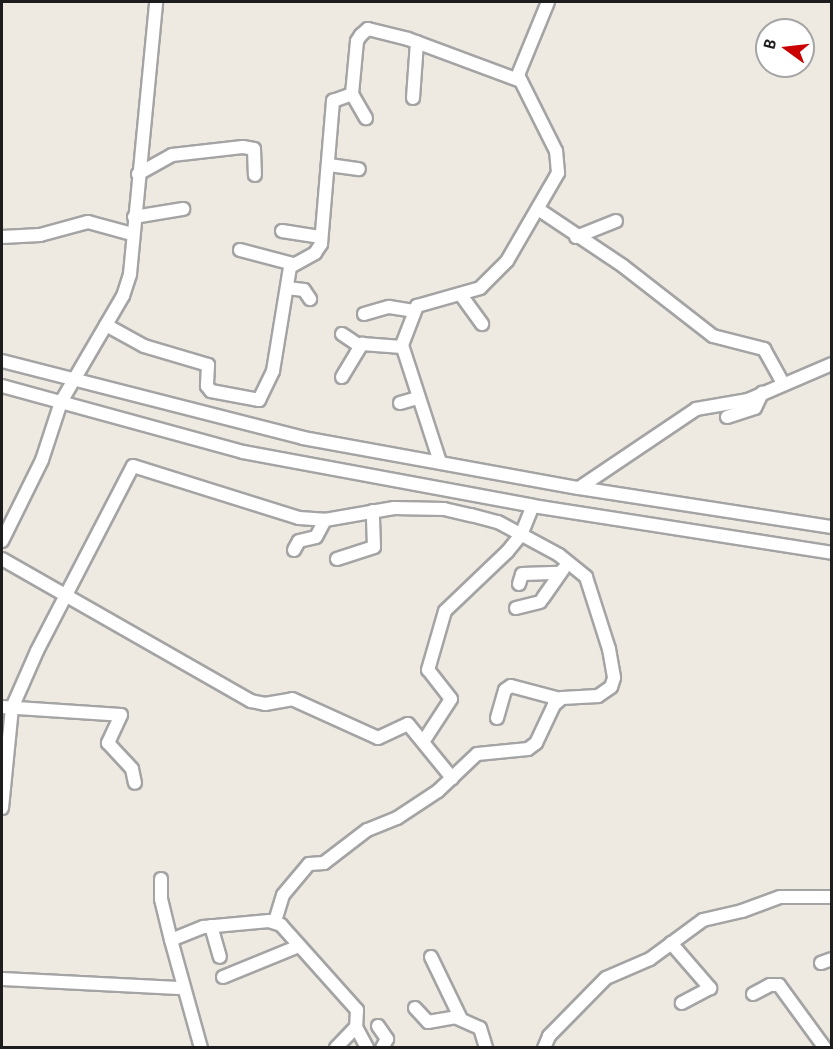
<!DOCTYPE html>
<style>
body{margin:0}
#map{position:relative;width:833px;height:1049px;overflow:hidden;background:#eeeae2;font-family:"PT Sans",sans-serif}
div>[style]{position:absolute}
.roads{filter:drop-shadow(2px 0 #a4a4a4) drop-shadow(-2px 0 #a4a4a4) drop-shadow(0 2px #a4a4a4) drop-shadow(0 -2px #a4a4a4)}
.minor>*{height:12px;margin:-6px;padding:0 6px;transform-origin:6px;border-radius:6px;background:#fff}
span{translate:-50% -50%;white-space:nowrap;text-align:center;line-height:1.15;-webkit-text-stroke:6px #fff;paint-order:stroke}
.frame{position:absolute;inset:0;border:3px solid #1d1d1d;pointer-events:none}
.north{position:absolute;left:755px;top:18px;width:60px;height:60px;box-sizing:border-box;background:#fff;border:2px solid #a5a5a5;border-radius:50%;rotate:285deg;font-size:16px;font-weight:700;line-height:24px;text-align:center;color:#1d1d1d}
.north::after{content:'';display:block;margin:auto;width:21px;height:27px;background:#ca0001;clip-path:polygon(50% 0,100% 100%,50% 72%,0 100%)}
</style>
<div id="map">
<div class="roads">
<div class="minor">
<div style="left:352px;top:94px;width:28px;rotate:60deg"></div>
<div style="left:413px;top:98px;width:56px;rotate:-85.9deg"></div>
<div style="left:329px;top:165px;width:30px;rotate:8deg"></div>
<div style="left:138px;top:174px;width:39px;rotate:-29deg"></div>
<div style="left:172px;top:155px;width:71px;rotate:-6.4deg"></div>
<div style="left:243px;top:147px;width:11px;rotate:10deg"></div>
<div style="left:254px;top:149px;width:26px;rotate:88deg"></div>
<div style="left:538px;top:209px;width:102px;rotate:33.8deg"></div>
<div style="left:623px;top:266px;width:114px;rotate:37.9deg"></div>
<div style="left:713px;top:336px;width:53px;rotate:14.3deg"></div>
<div style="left:764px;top:349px;width:39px;rotate:61deg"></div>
<div style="left:134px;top:217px;width:50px;rotate:-9.3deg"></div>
<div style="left:282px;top:231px;width:38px;rotate:9deg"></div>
<div style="left:2px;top:237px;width:38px;rotate:-3deg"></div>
<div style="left:40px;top:235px;width:50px;rotate:-15.2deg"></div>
<div style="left:88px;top:222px;width:46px;rotate:15.3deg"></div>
<div style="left:576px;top:237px;width:43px;rotate:-21.8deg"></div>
<div style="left:240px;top:250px;width:55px;rotate:14.8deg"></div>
<div style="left:287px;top:288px;width:17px;rotate:7deg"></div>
<div style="left:304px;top:290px;width:11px;rotate:56deg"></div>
<div style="left:461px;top:295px;width:36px;rotate:54deg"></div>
<div style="left:364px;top:314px;width:26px;rotate:-16deg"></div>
<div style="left:389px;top:307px;width:25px;rotate:9deg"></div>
<div style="left:106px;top:325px;width:43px;rotate:28.9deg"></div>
<div style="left:144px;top:346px;width:67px;rotate:16.5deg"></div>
<div style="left:208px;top:365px;width:21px;rotate:93deg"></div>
<div style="left:207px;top:386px;width:6px;rotate:51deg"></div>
<div style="left:211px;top:391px;width:49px;rotate:10.6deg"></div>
<div style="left:259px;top:400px;width:32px;rotate:-64deg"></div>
<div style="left:273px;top:371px;width:105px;rotate:-80.7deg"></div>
<div style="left:290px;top:267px;width:29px;rotate:-29deg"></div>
<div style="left:315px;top:253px;width:11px;rotate:-56deg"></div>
<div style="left:321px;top:244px;width:144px;rotate:-85.2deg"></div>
<div style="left:333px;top:101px;width:20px;rotate:-20deg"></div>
<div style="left:352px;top:94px;width:53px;rotate:-84.6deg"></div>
<div style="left:357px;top:41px;width:7px;rotate:-56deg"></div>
<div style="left:361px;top:35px;width:9px;rotate:-41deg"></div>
<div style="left:368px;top:29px;width:41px;rotate:14deg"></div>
<div style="left:408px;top:39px;width:117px;rotate:20.4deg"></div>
<div style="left:342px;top:334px;width:22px;rotate:34deg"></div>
<div style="left:2px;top:361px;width:311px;rotate:14.3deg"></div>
<div style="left:303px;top:438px;width:280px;rotate:10.3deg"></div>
<div style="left:579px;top:488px;width:256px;rotate:8.8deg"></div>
<div style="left:342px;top:377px;width:39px;rotate:-59deg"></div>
<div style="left:362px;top:344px;width:40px;rotate:4.3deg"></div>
<div style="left:2px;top:386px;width:250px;rotate:15.3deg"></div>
<div style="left:243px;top:452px;width:295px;rotate:10.5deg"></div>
<div style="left:533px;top:506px;width:303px;rotate:8.9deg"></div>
<div style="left:400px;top:403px;width:19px;rotate:-16deg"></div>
<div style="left:727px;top:417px;width:29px;rotate:-18deg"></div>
<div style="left:755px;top:408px;width:17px;rotate:-65deg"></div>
<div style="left:440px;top:462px;width:123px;rotate:-108deg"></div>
<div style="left:402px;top:345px;width:42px;rotate:-69deg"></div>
<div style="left:417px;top:306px;width:66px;rotate:-15.9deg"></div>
<div style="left:480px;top:288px;width:38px;rotate:-45deg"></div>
<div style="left:507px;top:261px;width:102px;rotate:-59.9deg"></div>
<div style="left:558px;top:173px;width:22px;rotate:-95deg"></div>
<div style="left:556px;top:151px;width:85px;rotate:-116.6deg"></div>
<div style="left:518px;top:75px;width:79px;rotate:-67.7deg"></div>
<div style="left:579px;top:488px;width:141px;rotate:-34deg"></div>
<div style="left:696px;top:409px;width:53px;rotate:-9.8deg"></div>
<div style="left:748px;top:400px;width:91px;rotate:-23.2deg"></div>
<div style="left:2px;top:541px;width:90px;rotate:-63.7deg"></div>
<div style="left:42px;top:460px;width:61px;rotate:-71.9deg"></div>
<div style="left:61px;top:402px;width:123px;rotate:-59.7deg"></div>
<div style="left:123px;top:296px;width:23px;rotate:-72deg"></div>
<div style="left:130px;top:274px;width:273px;rotate:-84.5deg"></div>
<div style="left:294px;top:550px;width:10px;rotate:-61deg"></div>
<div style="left:299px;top:541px;width:17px;rotate:-13deg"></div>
<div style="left:316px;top:537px;width:19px;rotate:-62deg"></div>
<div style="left:2px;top:559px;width:287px;rotate:29.7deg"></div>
<div style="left:251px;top:701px;width:14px;rotate:12deg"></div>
<div style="left:265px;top:704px;width:27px;rotate:-10deg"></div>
<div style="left:292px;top:699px;width:94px;rotate:24.4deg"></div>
<div style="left:378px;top:738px;width:33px;rotate:-25deg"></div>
<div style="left:408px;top:724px;width:70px;rotate:50.8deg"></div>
<div style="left:337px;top:559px;width:39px;rotate:-18deg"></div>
<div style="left:374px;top:547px;width:36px;rotate:-92deg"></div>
<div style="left:519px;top:584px;width:10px;rotate:-73deg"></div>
<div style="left:522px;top:574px;width:38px;rotate:-2deg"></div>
<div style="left:543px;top:598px;width:35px;rotate:-55deg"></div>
<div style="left:516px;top:608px;width:25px;rotate:-14deg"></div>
<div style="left:2px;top:707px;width:119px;rotate:3.8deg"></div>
<div style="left:121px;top:715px;width:31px;rotate:115deg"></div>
<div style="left:108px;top:743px;width:35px;rotate:47deg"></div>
<div style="left:132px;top:769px;width:14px;rotate:78deg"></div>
<div style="left:497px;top:718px;width:29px;rotate:-74deg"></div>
<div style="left:505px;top:690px;width:7px;rotate:-34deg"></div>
<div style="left:511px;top:686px;width:51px;rotate:14.9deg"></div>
<div style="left:423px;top:742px;width:51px;rotate:-56.9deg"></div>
<div style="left:451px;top:699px;width:37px;rotate:-128deg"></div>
<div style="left:428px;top:670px;width:61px;rotate:-73.9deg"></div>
<div style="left:445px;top:611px;width:86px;rotate:-43.6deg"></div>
<div style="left:507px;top:552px;width:22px;rotate:-51deg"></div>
<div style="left:521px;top:535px;width:31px;rotate:-68deg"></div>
<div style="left:2px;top:808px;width:100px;rotate:-84.3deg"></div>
<div style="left:12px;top:708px;width:62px;rotate:-66.3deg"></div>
<div style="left:37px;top:651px;width:208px;rotate:-62.6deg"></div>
<div style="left:133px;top:466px;width:174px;rotate:17.4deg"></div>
<div style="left:299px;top:518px;width:26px;rotate:4deg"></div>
<div style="left:325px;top:520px;width:70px;rotate:-9.9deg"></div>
<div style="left:394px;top:508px;width:50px;rotate:1.1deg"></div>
<div style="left:444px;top:509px;width:28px;rotate:13deg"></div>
<div style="left:471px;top:515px;width:28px;rotate:15deg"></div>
<div style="left:498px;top:522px;width:69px;rotate:28.4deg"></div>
<div style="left:559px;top:555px;width:35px;rotate:39deg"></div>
<div style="left:586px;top:577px;width:76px;rotate:72.3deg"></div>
<div style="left:609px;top:649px;width:29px;rotate:80deg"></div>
<div style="left:614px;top:678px;width:9px;rotate:108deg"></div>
<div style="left:611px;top:687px;width:16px;rotate:145deg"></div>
<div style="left:598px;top:696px;width:36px;rotate:177deg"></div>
<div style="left:562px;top:698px;width:11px;rotate:139deg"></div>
<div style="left:554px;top:705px;width:42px;rotate:115.3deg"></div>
<div style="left:536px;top:743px;width:10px;rotate:143deg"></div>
<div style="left:528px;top:749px;width:51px;rotate:174.4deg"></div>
<div style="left:477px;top:754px;width:54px;rotate:136.5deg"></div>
<div style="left:438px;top:791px;width:49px;rotate:146.6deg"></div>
<div style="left:397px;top:818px;width:32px;rotate:158deg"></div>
<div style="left:367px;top:830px;width:54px;rotate:142.5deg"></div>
<div style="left:324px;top:863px;width:15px;rotate:176deg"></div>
<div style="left:309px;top:864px;width:40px;rotate:130deg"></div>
<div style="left:283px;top:895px;width:28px;rotate:107deg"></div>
<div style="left:161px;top:879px;width:20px;rotate:90deg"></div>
<div style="left:161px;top:899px;width:42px;rotate:76.3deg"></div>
<div style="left:211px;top:926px;width:32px;rotate:74deg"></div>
<div style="left:671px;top:943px;width:60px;rotate:49.1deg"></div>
<div style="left:710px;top:988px;width:32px;rotate:152deg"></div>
<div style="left:431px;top:957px;width:69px;rotate:64.2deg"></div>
<div style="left:821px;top:963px;width:12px;rotate:-20deg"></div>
<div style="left:223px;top:977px;width:82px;rotate:-22.2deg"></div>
<div style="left:2px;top:979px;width:180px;rotate:2.9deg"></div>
<div style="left:753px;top:994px;width:19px;rotate:-28deg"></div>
<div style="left:770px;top:985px;width:9px"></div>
<div style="left:779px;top:985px;width:78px;rotate:53.9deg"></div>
<div style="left:415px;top:1008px;width:19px;rotate:47deg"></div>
<div style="left:428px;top:1022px;width:27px;rotate:-10deg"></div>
<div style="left:455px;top:1017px;width:27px;rotate:24deg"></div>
<div style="left:480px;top:1028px;width:21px;rotate:73deg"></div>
<div style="left:378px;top:1026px;width:16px;rotate:55deg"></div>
<div style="left:387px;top:1039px;width:10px;rotate:119deg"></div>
<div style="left:356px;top:1027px;width:24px;rotate:62deg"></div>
<div style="left:201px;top:1048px;width:112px;rotate:-105.5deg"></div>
<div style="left:171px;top:940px;width:35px;rotate:-22deg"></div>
<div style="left:204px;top:927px;width:65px;rotate:-5.3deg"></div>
<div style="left:269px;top:921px;width:13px;rotate:18deg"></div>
<div style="left:281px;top:925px;width:114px;rotate:48.2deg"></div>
<div style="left:357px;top:1010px;width:17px;rotate:93deg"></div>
<div style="left:356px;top:1027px;width:29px;rotate:134deg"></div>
<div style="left:544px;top:1048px;width:13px;rotate:-67deg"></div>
<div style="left:549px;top:1036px;width:81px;rotate:-45.5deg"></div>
<div style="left:606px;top:978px;width:48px;rotate:-23.4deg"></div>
<div style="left:650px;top:959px;width:66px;rotate:-36.3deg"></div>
<div style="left:703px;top:920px;width:40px;rotate:-13deg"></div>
<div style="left:742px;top:911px;width:40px;rotate:-20.2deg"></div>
<div style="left:780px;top:897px;width:52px"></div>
</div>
</div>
<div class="frame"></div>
<div class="north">B</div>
</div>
